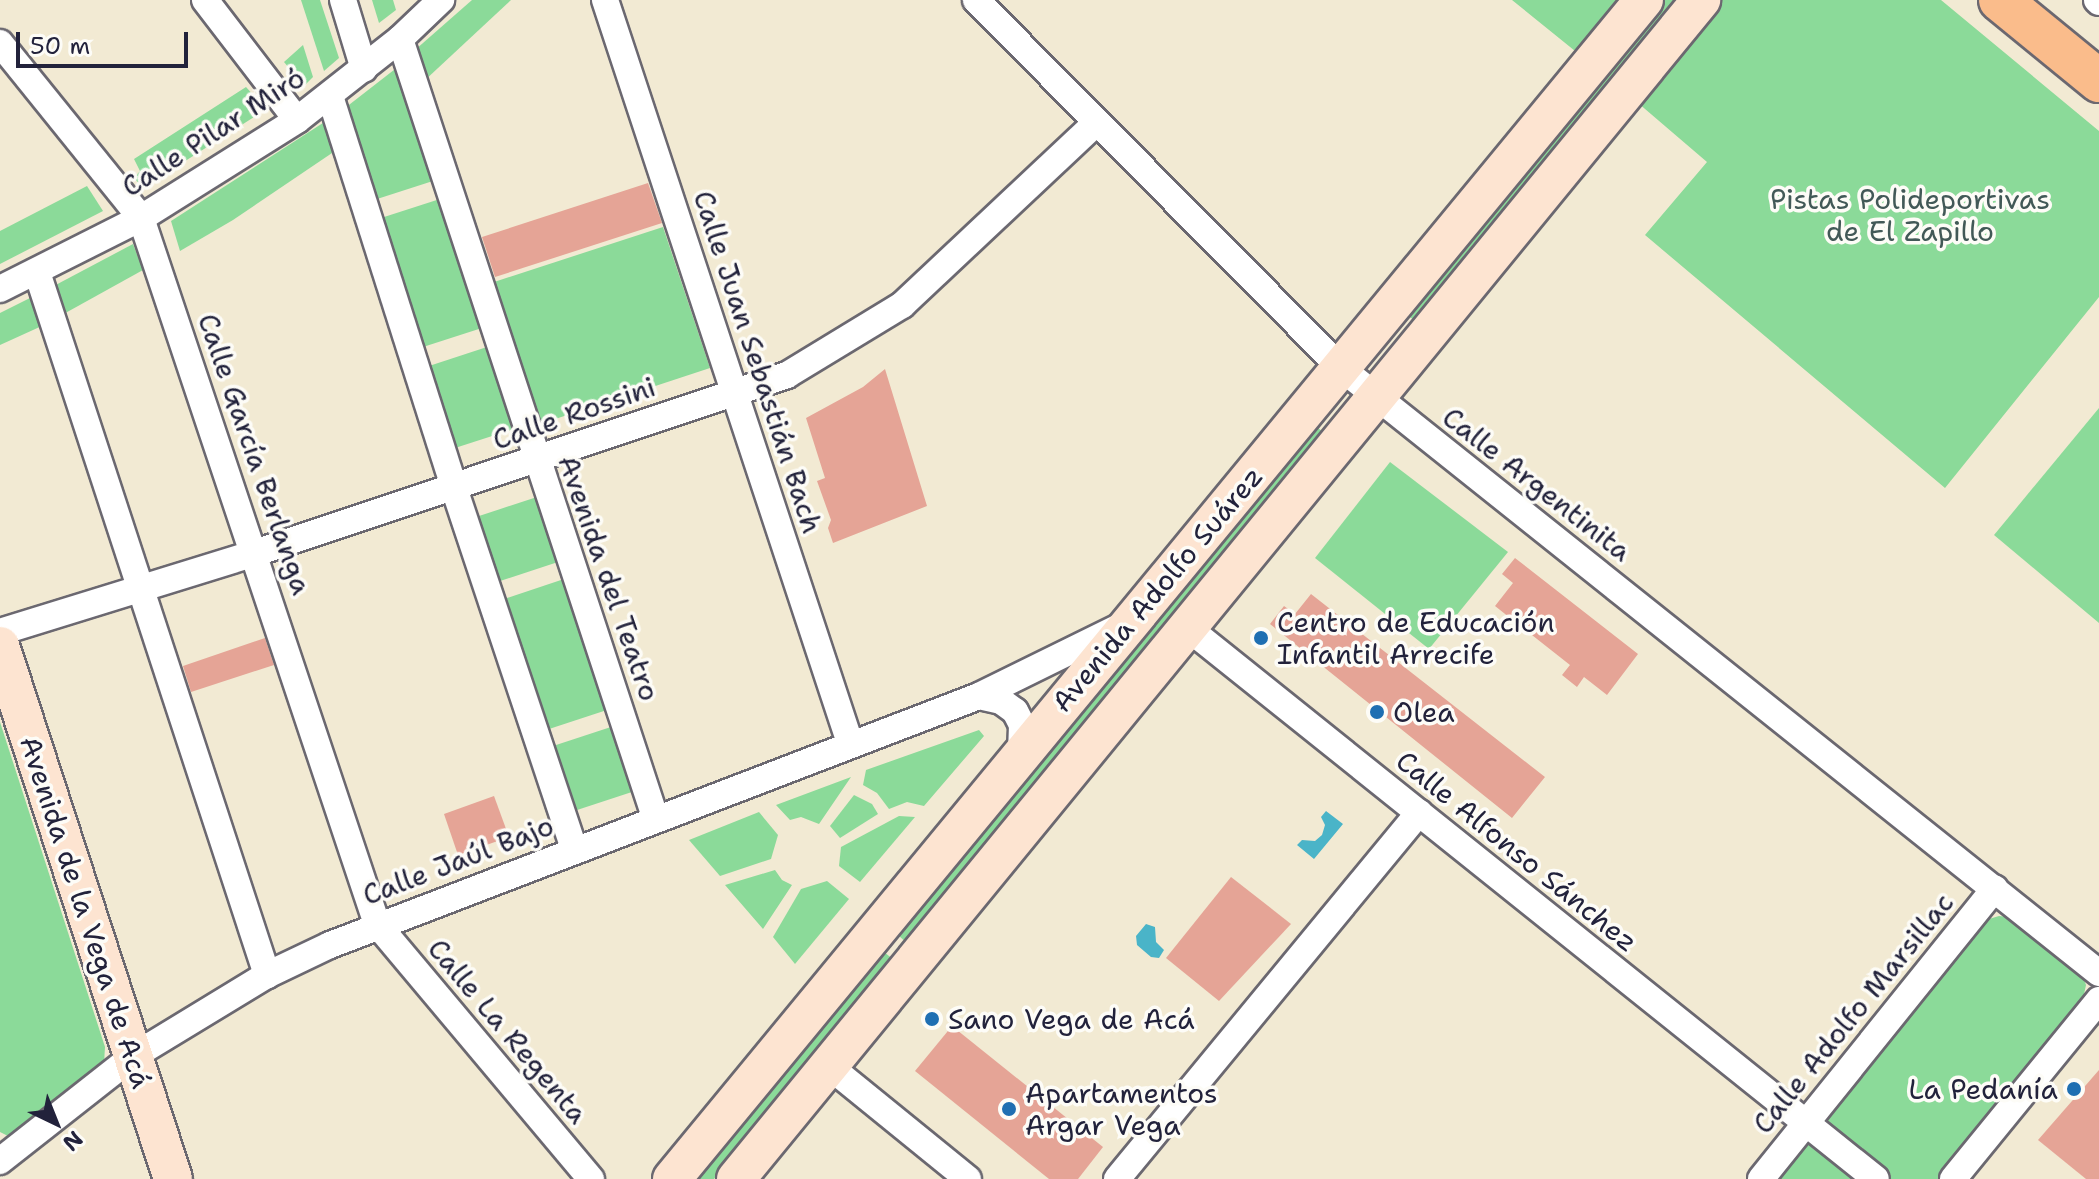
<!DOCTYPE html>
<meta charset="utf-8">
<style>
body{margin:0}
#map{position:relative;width:2099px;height:1179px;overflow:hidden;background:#f2ead3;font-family:"Shantell Sans",sans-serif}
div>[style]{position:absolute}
.green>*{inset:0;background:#8bda99}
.water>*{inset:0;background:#4ab4c8}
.building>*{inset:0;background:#e5a496}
.roads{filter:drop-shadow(2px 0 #6b6870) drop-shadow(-2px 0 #6b6870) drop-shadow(0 2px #6b6870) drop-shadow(0 -2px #6b6870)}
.street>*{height:26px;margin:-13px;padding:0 13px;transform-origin:13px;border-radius:13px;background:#fff}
.secondary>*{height:38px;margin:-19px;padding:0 19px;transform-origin:19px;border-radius:19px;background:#fde4d1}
.primary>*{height:42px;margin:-21px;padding:0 21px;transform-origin:21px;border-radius:21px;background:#fabc8b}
.dots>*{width:22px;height:22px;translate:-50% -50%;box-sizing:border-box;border:4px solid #fdfcf7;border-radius:50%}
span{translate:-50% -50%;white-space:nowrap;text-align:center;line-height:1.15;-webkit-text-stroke:7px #fdfcf7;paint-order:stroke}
.street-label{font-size:28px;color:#22223b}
.park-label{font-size:28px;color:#425957}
.poi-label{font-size:28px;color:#22223b}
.left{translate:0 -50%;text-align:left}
.right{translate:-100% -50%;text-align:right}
.north{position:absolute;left:16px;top:1083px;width:80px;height:80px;-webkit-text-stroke:6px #fdfcf7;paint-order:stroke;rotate:137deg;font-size:22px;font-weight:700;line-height:32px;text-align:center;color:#22223b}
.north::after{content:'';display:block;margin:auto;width:28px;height:36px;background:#22223b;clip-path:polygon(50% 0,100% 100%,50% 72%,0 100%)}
.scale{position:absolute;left:16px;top:32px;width:172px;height:36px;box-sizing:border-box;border:4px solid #22223b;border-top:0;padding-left:10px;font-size:24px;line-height:28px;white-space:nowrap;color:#22223b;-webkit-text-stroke:6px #fdfcf7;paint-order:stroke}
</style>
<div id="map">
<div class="green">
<div style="clip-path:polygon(301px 0,320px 0,339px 58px,324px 71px)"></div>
<div style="clip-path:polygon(372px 0,393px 0,396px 10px,379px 23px)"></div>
<div style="clip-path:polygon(472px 0,511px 0,423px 82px,415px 50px)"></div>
<div style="clip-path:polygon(1512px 0,1941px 0,2099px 131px,2099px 297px,1945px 488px,1645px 235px,1707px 162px,1617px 85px,1422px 327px,1410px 317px,1606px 76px)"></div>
<div style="clip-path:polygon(303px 45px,313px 77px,304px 86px,284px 62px)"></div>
<div style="clip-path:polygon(399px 66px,436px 180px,374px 200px,345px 108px)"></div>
<div style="clip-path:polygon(246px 87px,256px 98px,263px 92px,273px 105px,143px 188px,134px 178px,140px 171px,134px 159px)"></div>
<div style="clip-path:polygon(326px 121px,335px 151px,233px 220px,180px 251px,171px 221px)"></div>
<div style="clip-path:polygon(87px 186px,103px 211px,0 264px,0 231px)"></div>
<div style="clip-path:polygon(443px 198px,485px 327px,423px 347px,381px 218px)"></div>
<div style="clip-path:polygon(663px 227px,710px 368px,540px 424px,491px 283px)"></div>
<div style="clip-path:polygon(133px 244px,143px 270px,60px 316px,50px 288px)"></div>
<div style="clip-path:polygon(34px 296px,44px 325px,0 345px,0 313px)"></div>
<div style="clip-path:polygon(490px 346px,517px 428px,455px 448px,429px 366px)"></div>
<div style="clip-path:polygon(2099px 408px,2099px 623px,1994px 535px)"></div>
<div style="clip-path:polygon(1316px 426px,1325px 434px,909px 945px,898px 935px)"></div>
<div style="clip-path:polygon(1390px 462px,1508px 552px,1429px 649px,1315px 558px)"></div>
<div style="clip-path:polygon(540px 496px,561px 561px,497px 582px,476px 517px)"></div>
<div style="clip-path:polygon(567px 578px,610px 709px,546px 730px,504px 599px)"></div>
<div style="clip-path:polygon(0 722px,105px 1047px,104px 1064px,10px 1137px,0 1132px)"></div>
<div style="clip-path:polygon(617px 725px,638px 790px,574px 811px,553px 746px)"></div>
<div style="clip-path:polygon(979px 730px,984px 736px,924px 806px,907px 802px,889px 809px,877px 793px,863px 785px,866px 770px)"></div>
<div style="clip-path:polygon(851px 777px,819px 824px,801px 817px,790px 820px,776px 805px)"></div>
<div style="clip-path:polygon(854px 795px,872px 804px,878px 814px,840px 838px,830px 826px)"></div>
<div style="clip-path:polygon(759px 812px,778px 835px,771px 859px,720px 876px,689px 840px)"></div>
<div style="clip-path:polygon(899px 816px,915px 817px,860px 882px,839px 866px,841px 847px)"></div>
<div style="clip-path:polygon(775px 870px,782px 880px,792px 885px,763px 929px,725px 885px)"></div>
<div style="clip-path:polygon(827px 881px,849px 899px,795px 964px,773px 937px,801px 889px)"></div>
<div style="clip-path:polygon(1999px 916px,2009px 917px,2081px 972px,2086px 985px,2083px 999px,2078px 1013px,1939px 1179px,1774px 1179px,1989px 919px)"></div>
<div style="clip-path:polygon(884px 952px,894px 960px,714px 1179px,697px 1179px)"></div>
</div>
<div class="water">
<div style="clip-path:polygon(1326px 811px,1343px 824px,1314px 859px,1297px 845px,1302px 840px,1315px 841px,1322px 835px,1325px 825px,1321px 817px)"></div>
<div style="clip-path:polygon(1146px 924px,1155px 927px,1156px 942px,1164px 950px,1159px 958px,1151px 957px,1137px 945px,1136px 936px)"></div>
</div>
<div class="building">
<div style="clip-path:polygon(648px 183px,662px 223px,495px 277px,482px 237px)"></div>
<div style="clip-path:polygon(885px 369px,927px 506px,833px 543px,828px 528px,831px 520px,817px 481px,825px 478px,806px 418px,863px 387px)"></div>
<div style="clip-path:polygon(1515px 558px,1638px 654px,1607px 695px,1584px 677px,1577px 687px,1562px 675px,1570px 665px,1495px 606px,1513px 583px,1502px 574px)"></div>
<div style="clip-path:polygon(1311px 594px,1545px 777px,1512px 818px,1270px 624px,1284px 606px,1295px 614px)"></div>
<div style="clip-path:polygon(265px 638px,274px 665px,191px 692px,183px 666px)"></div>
<div style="clip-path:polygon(494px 796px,509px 837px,458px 855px,444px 814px)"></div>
<div style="clip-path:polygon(1231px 877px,1291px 924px,1219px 1001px,1166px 958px)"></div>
<div style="clip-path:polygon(952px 1026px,1103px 1147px,1078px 1179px,1049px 1179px,915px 1071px)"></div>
<div style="clip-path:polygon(2099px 1070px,2099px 1179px,2086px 1179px,2038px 1140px)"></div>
</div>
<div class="roads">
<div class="street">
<div style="left:205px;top:0;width:151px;rotate:52.5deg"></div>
<div style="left:343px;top:0;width:72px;rotate:73.1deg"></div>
<div style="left:605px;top:0;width:782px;rotate:71.75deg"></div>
<div style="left:976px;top:0;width:518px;rotate:45.23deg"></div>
<div style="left:1341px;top:368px;width:970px;rotate:38.6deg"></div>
<div style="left:2097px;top:0;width:3px;rotate:45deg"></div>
<div style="left:400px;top:39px;width:819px;rotate:71.85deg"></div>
<div style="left:0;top:43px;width:225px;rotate:51.1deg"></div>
<div style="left:141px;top:218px;width:744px;rotate:71.52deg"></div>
<div style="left:377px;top:924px;width:333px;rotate:50deg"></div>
<div style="left:330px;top:96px;width:411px;rotate:72.4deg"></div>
<div style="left:454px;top:488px;width:380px;rotate:71.6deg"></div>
<div style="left:37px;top:272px;width:740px;rotate:71.88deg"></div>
<div style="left:0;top:289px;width:158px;rotate:-26.7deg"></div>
<div style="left:141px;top:218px;width:184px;rotate:-32.1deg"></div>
<div style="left:297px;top:120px;width:131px;rotate:-38.2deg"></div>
<div style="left:400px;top:39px;width:57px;rotate:-43.6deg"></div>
<div style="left:1188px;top:628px;width:881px;rotate:38.69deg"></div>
<div style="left:0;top:632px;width:267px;rotate:-17.2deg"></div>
<div style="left:255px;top:553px;width:561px;rotate:-18.5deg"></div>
<div style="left:787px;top:375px;width:135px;rotate:-31.3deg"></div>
<div style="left:902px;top:305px;width:265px;rotate:-43.2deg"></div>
<div style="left:979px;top:696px;width:23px;rotate:13deg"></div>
<div style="left:1001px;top:701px;width:17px;rotate:36deg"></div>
<div style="left:1015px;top:711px;width:16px;rotate:63deg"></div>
<div style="left:1022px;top:725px;width:29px;rotate:92deg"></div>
<div style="left:829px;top:1066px;width:179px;rotate:39.1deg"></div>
<div style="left:0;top:1161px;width:168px;rotate:-38.2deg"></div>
<div style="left:132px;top:1057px;width:158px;rotate:-31.3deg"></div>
<div style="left:267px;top:975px;width:70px;rotate:-25.5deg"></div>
<div style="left:330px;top:945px;width:695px;rotate:-20.99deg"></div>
<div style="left:979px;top:696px;width:161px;rotate:-26.2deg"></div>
<div style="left:1117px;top:1179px;width:475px;rotate:-50.5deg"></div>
<div style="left:1761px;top:1179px;width:373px;rotate:-51.2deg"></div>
<div style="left:1953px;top:1179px;width:231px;rotate:-50.8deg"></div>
</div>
<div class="secondary">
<div style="left:0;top:646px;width:560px;rotate:72.02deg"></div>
<div style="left:672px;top:1179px;width:1528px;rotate:-50.5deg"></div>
<div style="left:736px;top:1179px;width:1524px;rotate:-50.7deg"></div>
</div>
<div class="primary">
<div style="left:2000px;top:0;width:128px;rotate:39.3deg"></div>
</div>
</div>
<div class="dots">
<div style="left:1261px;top:638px;background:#1f6fb2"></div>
<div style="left:1377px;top:712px;background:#1f6fb2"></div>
<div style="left:932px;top:1019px;background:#1f6fb2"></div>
<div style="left:2074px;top:1089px;background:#1f6fb2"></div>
<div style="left:1009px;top:1109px;background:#1f6fb2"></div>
</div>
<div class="street-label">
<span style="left:213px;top:132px;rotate:-33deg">Calle Pilar Miró</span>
<span style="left:758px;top:362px;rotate:72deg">Calle Juan Sebastián Bach</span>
<span style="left:574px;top:413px;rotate:-19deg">Calle Rossini</span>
<span style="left:255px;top:454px;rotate:71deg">Calle García Berlanga</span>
<span style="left:1537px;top:484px;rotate:38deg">Calle Argentinita</span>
<span style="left:609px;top:578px;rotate:71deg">Avenida del Teatro</span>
<span style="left:1157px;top:589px;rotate:-50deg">Avenida Adolfo Suárez</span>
<span style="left:1517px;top:851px;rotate:39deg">Calle Alfonso Sánchez</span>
<span style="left:458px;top:860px;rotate:-21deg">Calle Jaúl Bajo</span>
<span style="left:86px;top:912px;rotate:72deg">Avenida de la Vega de Acá</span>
<span style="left:1853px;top:1013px;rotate:-51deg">Calle Adolfo Marsillac</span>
<span style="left:508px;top:1031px;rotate:50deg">Calle La Regenta</span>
</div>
<div class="park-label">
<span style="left:1910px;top:215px">Pistas Polideportivas<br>de El Zapillo</span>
</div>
<div class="poi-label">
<span class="left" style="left:1277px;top:638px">Centro de Educación<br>Infantil Arrecife</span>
<span class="left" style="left:1393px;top:712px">Olea</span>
<span class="left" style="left:948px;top:1019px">Sano Vega de Acá</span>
<span class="right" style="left:2058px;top:1089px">La Pedanía</span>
<span class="left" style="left:1025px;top:1109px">Apartamentos<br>Argar Vega</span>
</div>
<div class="north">N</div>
<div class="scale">50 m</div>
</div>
